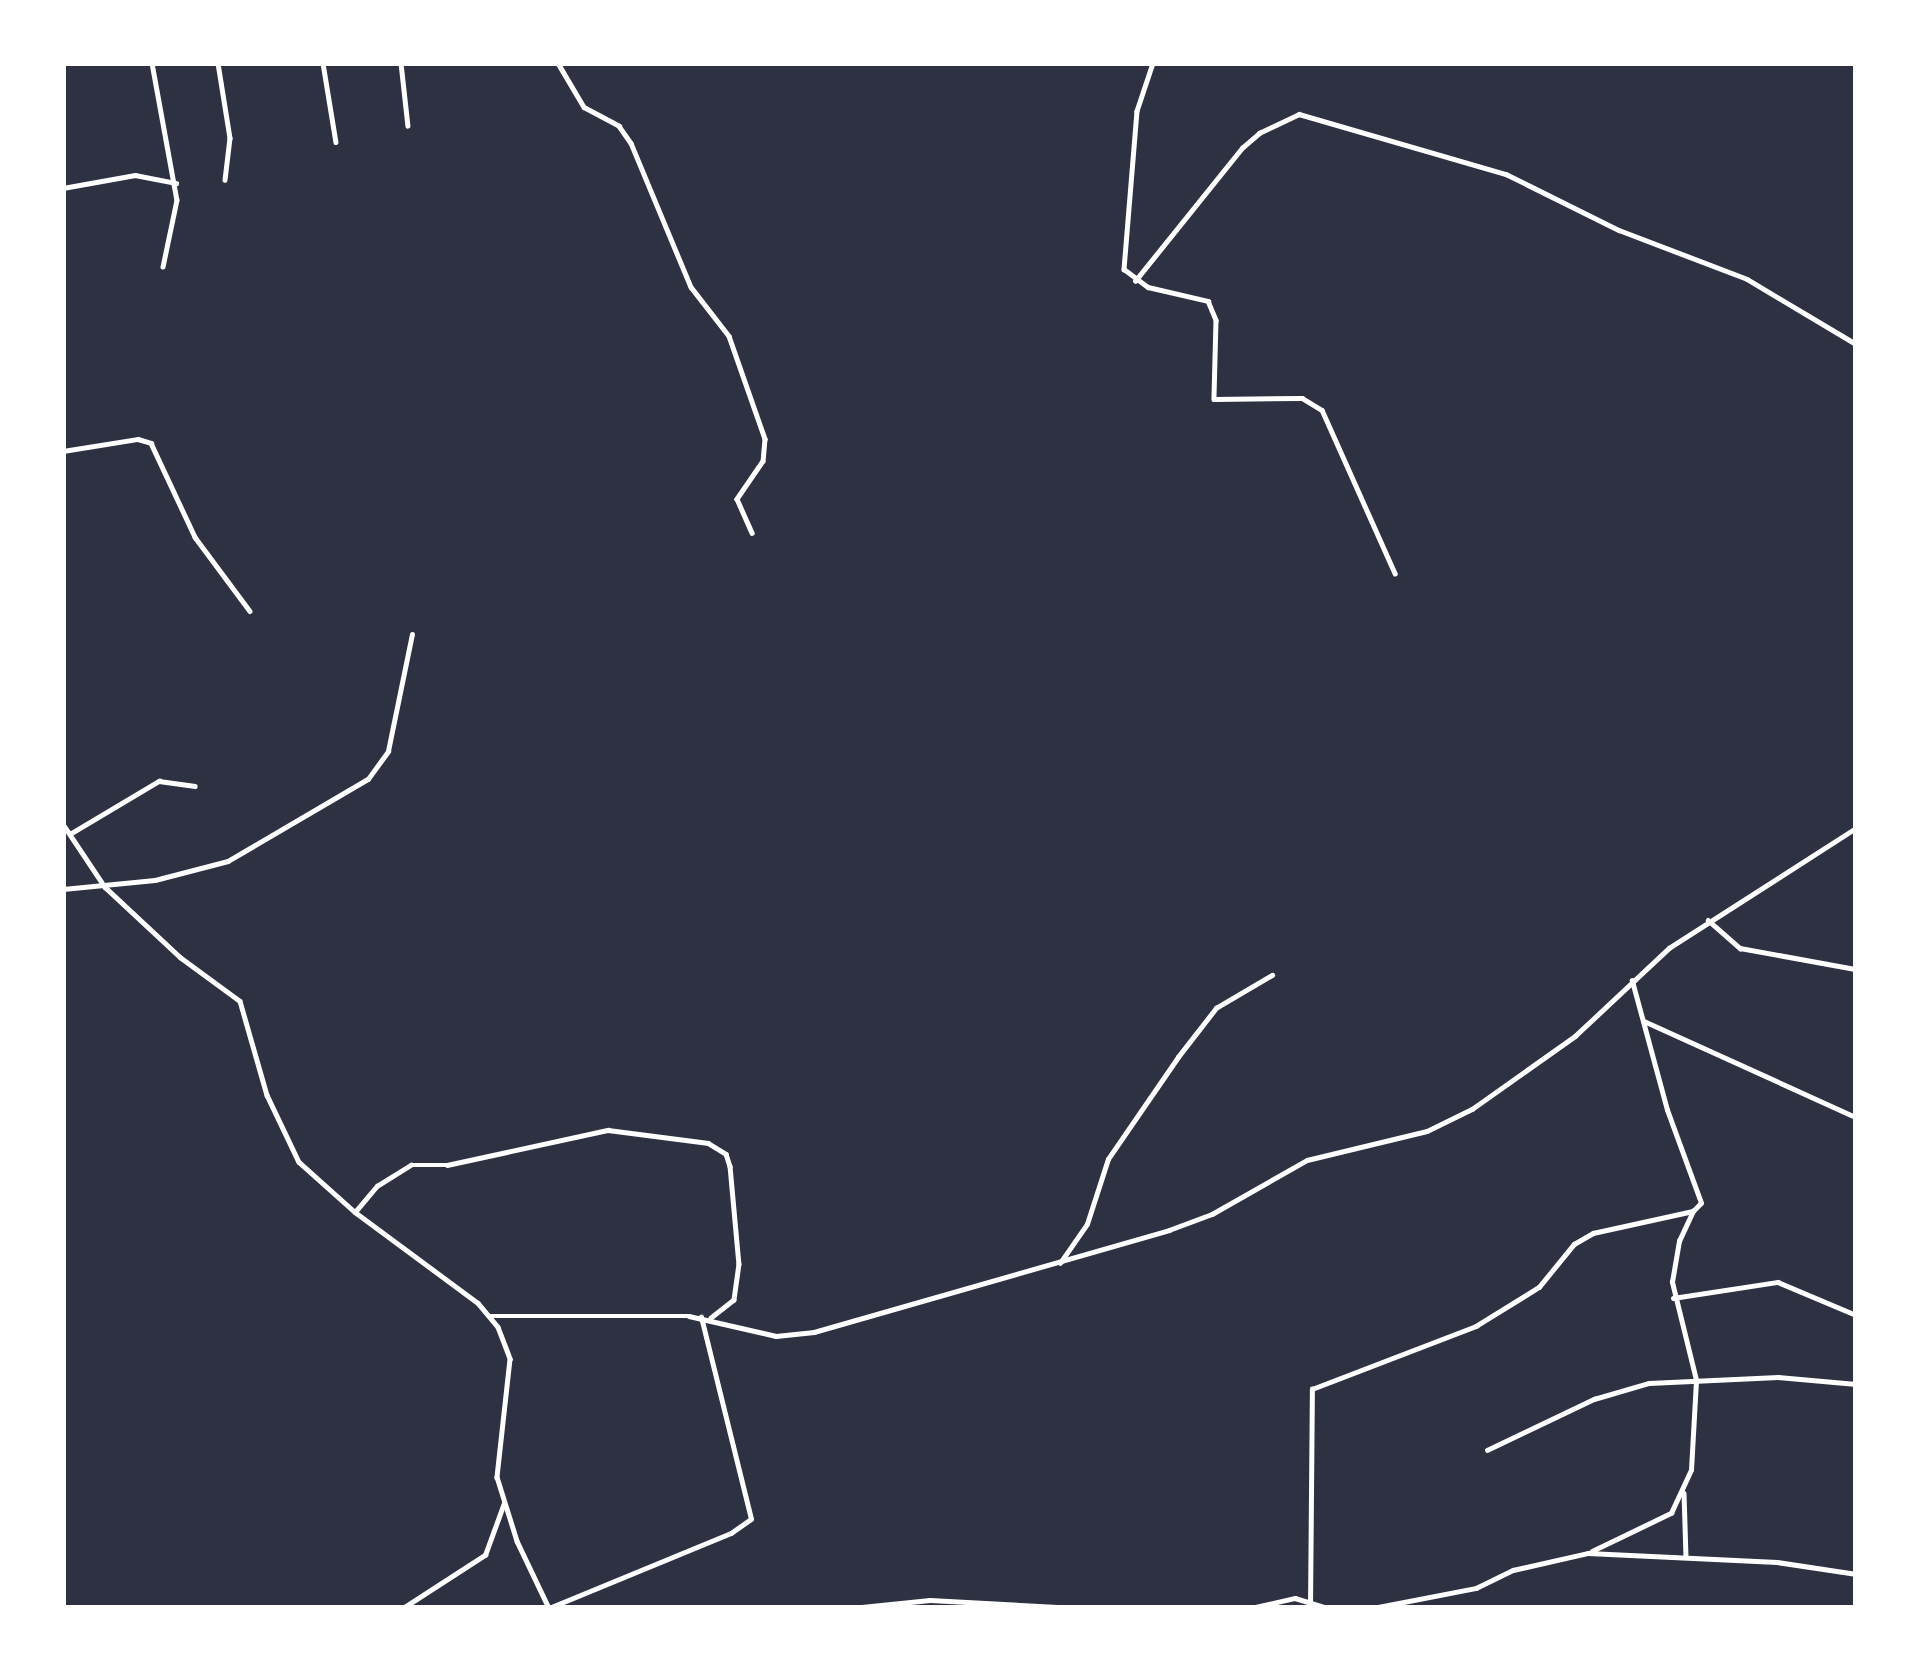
<!DOCTYPE html>
<style>
body{margin:0}
#map{position:relative;width:1919px;height:1671px;overflow:hidden;background:#2d3142;font-family:"Varela Round",sans-serif}
div>[style]{position:absolute}
.minor>*{height:4.5px;margin:-2.25px;padding:0 2.25px;transform-origin:2.25px;border-radius:2.25px;background:#fff}
span{translate:-50% -50%;white-space:nowrap;text-align:center;line-height:1.15;-webkit-text-stroke:12px #fff;paint-order:stroke}
.frame{position:absolute;inset:0;border:66px solid #fff;pointer-events:none}
</style>
<div id="map">
<div class="minor">
<div style="left:152px;top:63px;width:139px;rotate:79.7deg"></div>
<div style="left:177px;top:200px;width:68px;rotate:101.8deg"></div>
<div style="left:218px;top:63px;width:76px;rotate:80.9deg"></div>
<div style="left:230px;top:138px;width:42px;rotate:96.8deg"></div>
<div style="left:323px;top:63px;width:80px;rotate:80.7deg"></div>
<div style="left:401px;top:63px;width:63px;rotate:83.7deg"></div>
<div style="left:558px;top:63px;width:51px;rotate:59.4deg"></div>
<div style="left:584px;top:107px;width:40px;rotate:28deg"></div>
<div style="left:619px;top:126px;width:21px;rotate:55deg"></div>
<div style="left:631px;top:143px;width:156px;rotate:67.4deg"></div>
<div style="left:691px;top:287px;width:62px;rotate:52.2deg"></div>
<div style="left:729px;top:336px;width:109px;rotate:70.7deg"></div>
<div style="left:765px;top:439px;width:22px;rotate:95deg"></div>
<div style="left:763px;top:461px;width:46px;rotate:124.4deg"></div>
<div style="left:737px;top:499px;width:37px;rotate:66deg"></div>
<div style="left:1153px;top:63px;width:51px;rotate:108.4deg"></div>
<div style="left:1137px;top:111px;width:159px;rotate:94.7deg"></div>
<div style="left:1124px;top:269px;width:30px;rotate:37deg"></div>
<div style="left:1148px;top:287px;width:62px;rotate:13.1deg"></div>
<div style="left:1208px;top:301px;width:21px;rotate:67deg"></div>
<div style="left:1216px;top:320px;width:79px;rotate:91.5deg"></div>
<div style="left:1214px;top:399px;width:88px;rotate:-0.7deg"></div>
<div style="left:1302px;top:398px;width:23px;rotate:31deg"></div>
<div style="left:1322px;top:410px;width:179px;rotate:65.9deg"></div>
<div style="left:63px;top:188px;width:73px;rotate:-10.2deg"></div>
<div style="left:135px;top:175px;width:42px;rotate:11deg"></div>
<div style="left:1135px;top:281px;width:171px;rotate:-51.2deg"></div>
<div style="left:1242px;top:148px;width:23px;rotate:-41deg"></div>
<div style="left:1259px;top:133px;width:44px;rotate:-25.4deg"></div>
<div style="left:1299px;top:114px;width:216px;rotate:16.2deg"></div>
<div style="left:1506px;top:174px;width:126px;rotate:26.4deg"></div>
<div style="left:1619px;top:230px;width:137px;rotate:20.9deg"></div>
<div style="left:1747px;top:279px;width:127px;rotate:30.8deg"></div>
<div style="left:63px;top:451px;width:76px;rotate:-9.1deg"></div>
<div style="left:138px;top:439px;width:14px;rotate:17deg"></div>
<div style="left:151px;top:443px;width:104px;rotate:64.9deg"></div>
<div style="left:195px;top:537px;width:92px;rotate:53.4deg"></div>
<div style="left:63px;top:824px;width:76px;rotate:56.3deg"></div>
<div style="left:105px;top:887px;width:103px;rotate:43deg"></div>
<div style="left:180px;top:957px;width:74px;rotate:36.3deg"></div>
<div style="left:240px;top:1001px;width:98px;rotate:74deg"></div>
<div style="left:267px;top:1095px;width:74px;rotate:64.5deg"></div>
<div style="left:299px;top:1162px;width:75px;rotate:41.8deg"></div>
<div style="left:355px;top:1212px;width:153px;rotate:36.5deg"></div>
<div style="left:478px;top:1303px;width:31px;rotate:50deg"></div>
<div style="left:498px;top:1327px;width:34px;rotate:69deg"></div>
<div style="left:510px;top:1359px;width:119px;rotate:96.3deg"></div>
<div style="left:497px;top:1477px;width:67px;rotate:72.6deg"></div>
<div style="left:517px;top:1541px;width:74px;rotate:64.5deg"></div>
<div style="left:549px;top:1608px;width:197px;rotate:-22.4deg"></div>
<div style="left:731px;top:1533px;width:24px;rotate:-35deg"></div>
<div style="left:751px;top:1519px;width:208px;rotate:-103.9deg"></div>
<div style="left:70px;top:834px;width:104px;rotate:-30.8deg"></div>
<div style="left:159px;top:781px;width:36px;rotate:8deg"></div>
<div style="left:63px;top:889px;width:92px;rotate:-5.6deg"></div>
<div style="left:155px;top:880px;width:75px;rotate:-14.6deg"></div>
<div style="left:228px;top:861px;width:162px;rotate:-30.4deg"></div>
<div style="left:368px;top:779px;width:34px;rotate:-54deg"></div>
<div style="left:388px;top:751px;width:119px;rotate:-78.4deg"></div>
<div style="left:1708px;top:920px;width:43px;rotate:41.2deg"></div>
<div style="left:1740px;top:948px;width:118px;rotate:10.3deg"></div>
<div style="left:1644px;top:1021px;width:233px;rotate:24.4deg"></div>
<div style="left:355px;top:1212px;width:34px;rotate:-50deg"></div>
<div style="left:377px;top:1186px;width:40px;rotate:-32deg"></div>
<div style="left:411px;top:1165px;width:36px"></div>
<div style="left:447px;top:1165px;width:165px;rotate:-12.3deg"></div>
<div style="left:608px;top:1130px;width:101px;rotate:7.4deg"></div>
<div style="left:708px;top:1143px;width:21px;rotate:31deg"></div>
<div style="left:726px;top:1154px;width:13px;rotate:72deg"></div>
<div style="left:730px;top:1166px;width:98px;rotate:84.8deg"></div>
<div style="left:739px;top:1264px;width:36px;rotate:98deg"></div>
<div style="left:734px;top:1300px;width:29px;rotate:142deg"></div>
<div style="left:1060px;top:1263px;width:47px;rotate:-55.3deg"></div>
<div style="left:1087px;top:1224px;width:68px;rotate:-72.1deg"></div>
<div style="left:1108px;top:1159px;width:124px;rotate:-55.5deg"></div>
<div style="left:1178px;top:1057px;width:62px;rotate:-52.2deg"></div>
<div style="left:1216px;top:1008px;width:65px;rotate:-30.5deg"></div>
<div style="left:1673px;top:1298px;width:106px;rotate:-8.7deg"></div>
<div style="left:1778px;top:1282px;width:85px;rotate:22.9deg"></div>
<div style="left:489px;top:1316px;width:200px"></div>
<div style="left:689px;top:1316px;width:89px;rotate:12.9deg"></div>
<div style="left:776px;top:1336px;width:38px;rotate:-6deg"></div>
<div style="left:814px;top:1332px;width:369px;rotate:-16deg"></div>
<div style="left:1169px;top:1230px;width:46px;rotate:-20.4deg"></div>
<div style="left:1212px;top:1214px;width:109px;rotate:-29.6deg"></div>
<div style="left:1307px;top:1160px;width:123px;rotate:-13.6deg"></div>
<div style="left:1427px;top:1131px;width:50px;rotate:-26.1deg"></div>
<div style="left:1472px;top:1109px;width:126px;rotate:-35.3deg"></div>
<div style="left:1575px;top:1036px;width:129px;rotate:-43.1deg"></div>
<div style="left:1669px;top:948px;width:222px;rotate:-32.7deg"></div>
<div style="left:1487px;top:1450px;width:119px;rotate:-25.5deg"></div>
<div style="left:1594px;top:1399px;width:57px;rotate:-16.2deg"></div>
<div style="left:1649px;top:1383px;width:129px;rotate:-2.7deg"></div>
<div style="left:1778px;top:1377px;width:78px;rotate:5.1deg"></div>
<div style="left:1684px;top:1493px;width:63px;rotate:88.2deg"></div>
<div style="left:1592px;top:1551px;width:88px;rotate:-25.7deg"></div>
<div style="left:1671px;top:1513px;width:47px;rotate:-65.1deg"></div>
<div style="left:1691px;top:1470px;width:90px;rotate:-86.8deg"></div>
<div style="left:1696px;top:1380px;width:101px;rotate:-103.8deg"></div>
<div style="left:1672px;top:1282px;width:42px;rotate:-80.3deg"></div>
<div style="left:1679px;top:1241px;width:33px;rotate:-65deg"></div>
<div style="left:403px;top:1608px;width:98px;rotate:-32.9deg"></div>
<div style="left:485px;top:1555px;width:55px;rotate:-69.9deg"></div>
<div style="left:852px;top:1608px;width:78px;rotate:-5.9deg"></div>
<div style="left:930px;top:1600px;width:146px;rotate:3.1deg"></div>
<div style="left:1251px;top:1608px;width:45px;rotate:-12.8deg"></div>
<div style="left:1295px;top:1598px;width:34px;rotate:17deg"></div>
<div style="left:1310px;top:1608px;width:219px;rotate:-89.5deg"></div>
<div style="left:1312px;top:1389px;width:176px;rotate:-21deg"></div>
<div style="left:1476px;top:1326px;width:74px;rotate:-31.8deg"></div>
<div style="left:1539px;top:1287px;width:55px;rotate:-50.9deg"></div>
<div style="left:1574px;top:1244px;width:22px;rotate:-30deg"></div>
<div style="left:1593px;top:1233px;width:102px;rotate:-12.4deg"></div>
<div style="left:1693px;top:1211px;width:11px;rotate:-45deg"></div>
<div style="left:1701px;top:1203px;width:99px;rotate:-110.1deg"></div>
<div style="left:1667px;top:1110px;width:134px;rotate:-105.2deg"></div>
<div style="left:1373px;top:1608px;width:105px;rotate:-11deg"></div>
<div style="left:1476px;top:1588px;width:41px;rotate:-25.9deg"></div>
<div style="left:1513px;top:1570px;width:77px;rotate:-12.8deg"></div>
<div style="left:1588px;top:1553px;width:189px;rotate:2.7deg"></div>
<div style="left:1777px;top:1562px;width:80px;rotate:8.6deg"></div>
</div>
<div class="frame"></div>
</div>
